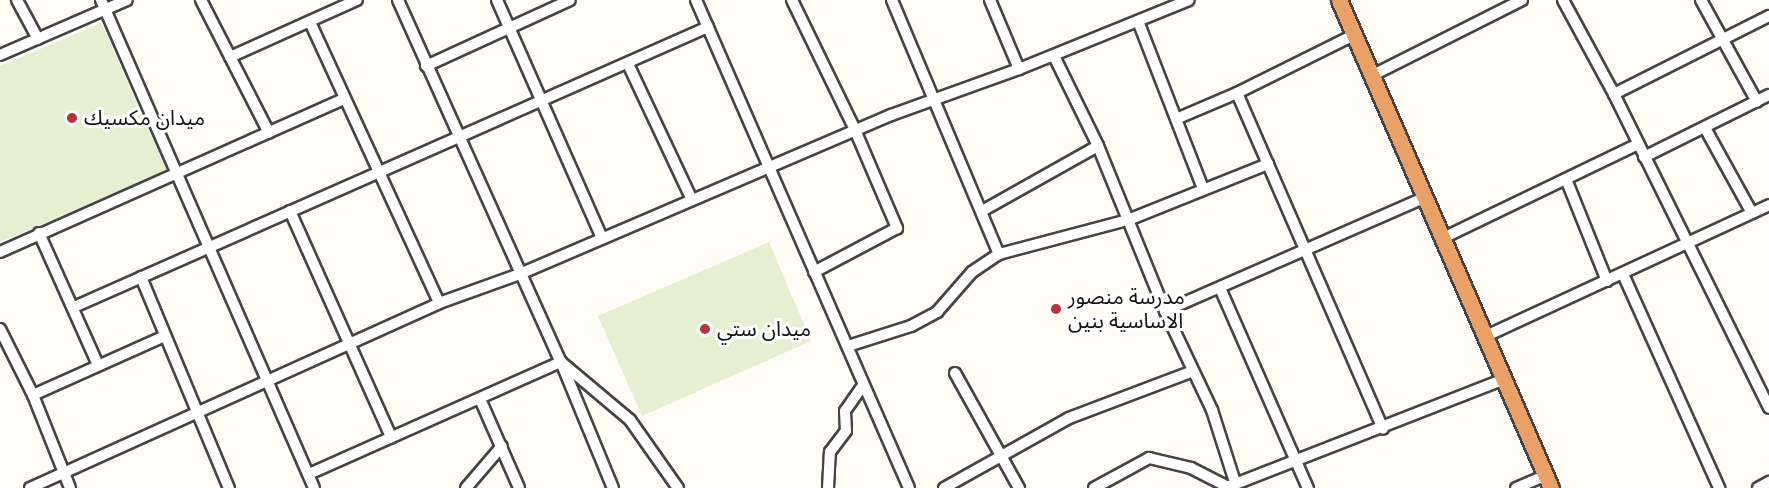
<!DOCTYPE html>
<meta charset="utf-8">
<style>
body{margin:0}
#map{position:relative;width:1769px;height:488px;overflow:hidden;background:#fefcf5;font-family:Merriweather,"Noto Sans Arabic",serif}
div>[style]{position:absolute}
.pitch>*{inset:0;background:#e6efd1}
.roads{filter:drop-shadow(2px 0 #444) drop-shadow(-2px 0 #444) drop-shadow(0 2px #444) drop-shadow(0 -2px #444)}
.minor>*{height:10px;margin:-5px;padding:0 5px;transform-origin:5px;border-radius:5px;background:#fff}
.highway>*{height:15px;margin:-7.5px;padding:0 7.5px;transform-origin:7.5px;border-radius:7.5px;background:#eaa167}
.dots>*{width:16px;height:16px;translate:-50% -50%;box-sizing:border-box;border:3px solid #fff;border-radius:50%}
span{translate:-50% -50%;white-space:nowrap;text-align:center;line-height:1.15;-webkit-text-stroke:6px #fff;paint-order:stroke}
.poi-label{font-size:21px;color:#111}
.left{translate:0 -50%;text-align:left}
</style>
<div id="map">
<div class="pitch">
<div style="clip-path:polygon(101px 23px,167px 171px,0 242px,0 66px)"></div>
<div style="clip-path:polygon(769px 242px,811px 341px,642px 416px,598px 316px)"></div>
</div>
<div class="roads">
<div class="minor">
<div style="left:17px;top:0;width:44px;rotate:61.7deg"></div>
<div style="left:101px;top:0;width:532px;rotate:66.42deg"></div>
<div style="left:201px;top:0;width:149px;rotate:62.9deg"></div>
<div style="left:398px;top:0;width:397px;rotate:65.8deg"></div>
<div style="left:561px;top:362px;width:136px;rotate:67.6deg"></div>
<div style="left:497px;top:0;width:260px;rotate:66.2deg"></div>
<div style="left:696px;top:0;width:532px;rotate:66.42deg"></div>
<div style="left:792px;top:0;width:144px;rotate:64.1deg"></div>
<div style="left:855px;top:130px;width:107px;rotate:66.8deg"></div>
<div style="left:897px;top:228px;width:94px;rotate:152.1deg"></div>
<div style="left:892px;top:0;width:276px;rotate:67.2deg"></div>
<div style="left:990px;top:0;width:75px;rotate:67.2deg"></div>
<div style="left:1563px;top:0;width:107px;rotate:61.5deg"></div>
<div style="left:1614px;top:94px;width:350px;rotate:63.7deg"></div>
<div style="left:1701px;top:0;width:116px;rotate:61.2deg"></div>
<div style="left:1138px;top:21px;width:180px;rotate:68.8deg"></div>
<div style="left:310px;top:22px;width:309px;rotate:65.3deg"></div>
<div style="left:0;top:55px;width:138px;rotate:-23.4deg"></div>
<div style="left:1054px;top:56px;width:100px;rotate:63.9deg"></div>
<div style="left:1098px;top:146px;width:178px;rotate:67.9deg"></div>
<div style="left:1165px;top:311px;width:110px;rotate:64.6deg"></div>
<div style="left:1212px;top:410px;width:76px;rotate:72.3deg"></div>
<div style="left:230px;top:57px;width:139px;rotate:-24.2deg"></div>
<div style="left:628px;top:64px;width:148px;rotate:64.8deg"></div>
<div style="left:426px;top:66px;width:158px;rotate:-24.6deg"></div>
<div style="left:1371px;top:76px;width:169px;rotate:-26.7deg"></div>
<div style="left:1237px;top:93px;width:366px;rotate:66.5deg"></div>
<div style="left:1614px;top:94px;width:174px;rotate:-26.7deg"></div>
<div style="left:1176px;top:119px;width:66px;rotate:-23.1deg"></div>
<div style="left:1237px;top:93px;width:131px;rotate:-26.4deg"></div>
<div style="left:1705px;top:128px;width:97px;rotate:61.1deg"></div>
<div style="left:1644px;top:157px;width:140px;rotate:-26.4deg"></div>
<div style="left:1566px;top:179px;width:110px;rotate:68.1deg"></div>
<div style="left:290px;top:211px;width:248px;rotate:65.9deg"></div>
<div style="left:982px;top:211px;width:133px;rotate:-29.3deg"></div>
<div style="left:39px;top:233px;width:145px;rotate:65.9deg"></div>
<div style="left:1443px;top:238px;width:216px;rotate:-25.7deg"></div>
<div style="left:0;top:252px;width:376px;rotate:-24deg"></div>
<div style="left:1623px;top:274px;width:235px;rotate:65.8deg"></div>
<div style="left:141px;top:277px;width:229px;rotate:67.4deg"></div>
<div style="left:1220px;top:288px;width:219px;rotate:66.3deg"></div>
<div style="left:74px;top:307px;width:693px;rotate:-23.83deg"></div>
<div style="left:1165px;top:311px;width:285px;rotate:-23.6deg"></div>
<div style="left:0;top:329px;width:74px;rotate:63.4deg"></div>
<div style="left:33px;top:395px;width:100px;rotate:68.3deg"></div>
<div style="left:1486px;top:336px;width:312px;rotate:-24.8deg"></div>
<div style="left:848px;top:346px;width:66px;rotate:-17.6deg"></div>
<div style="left:911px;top:326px;width:30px;rotate:-28deg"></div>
<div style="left:937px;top:312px;width:53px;rotate:-48.8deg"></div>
<div style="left:972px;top:272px;width:32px;rotate:-34deg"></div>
<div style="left:999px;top:254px;width:133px;rotate:-14.8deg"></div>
<div style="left:1128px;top:220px;width:151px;rotate:-21.8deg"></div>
<div style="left:955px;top:373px;width:132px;rotate:60.9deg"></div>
<div style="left:33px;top:395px;width:145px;rotate:-24.1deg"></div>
<div style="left:480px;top:399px;width:97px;rotate:66.3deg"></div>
<div style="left:309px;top:474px;width:276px;rotate:-24deg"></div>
<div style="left:561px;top:362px;width:90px;rotate:40deg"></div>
<div style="left:630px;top:420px;width:83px;rotate:54.8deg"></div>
<div style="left:30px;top:488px;width:449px;rotate:-24.3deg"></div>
<div style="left:439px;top:303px;width:86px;rotate:-19.7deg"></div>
<div style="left:520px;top:274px;width:404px;rotate:-23.2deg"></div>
<div style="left:891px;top:115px;width:136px;rotate:-19.8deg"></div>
<div style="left:1019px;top:69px;width:183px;rotate:-22.1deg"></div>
<div style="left:466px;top:488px;width:55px;rotate:-49.4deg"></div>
<div style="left:828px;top:488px;width:36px;rotate:-87deg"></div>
<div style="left:830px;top:452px;width:26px;rotate:-53deg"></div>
<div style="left:846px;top:431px;width:20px;rotate:-93deg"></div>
<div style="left:845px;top:411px;width:32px;rotate:-55deg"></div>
<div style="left:944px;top:488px;width:143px;rotate:-29.2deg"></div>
<div style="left:1069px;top:418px;width:130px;rotate:-20.7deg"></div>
<div style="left:1094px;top:488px;width:63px;rotate:-28.6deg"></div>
<div style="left:1149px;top:458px;width:43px;rotate:13.4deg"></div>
<div style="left:1191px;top:468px;width:39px;rotate:27deg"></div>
<div style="left:1225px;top:488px;width:300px;rotate:-21.3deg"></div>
<div style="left:1516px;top:488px;width:33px;rotate:-23deg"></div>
<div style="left:1758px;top:488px;width:13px;rotate:-29deg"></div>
</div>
<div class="highway">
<div style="left:1339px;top:0;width:532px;rotate:66.52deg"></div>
</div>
</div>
<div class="dots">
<div style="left:72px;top:118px;background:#b9313a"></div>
<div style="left:1056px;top:309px;background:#b9313a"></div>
<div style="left:705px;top:329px;background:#b9313a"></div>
</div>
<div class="poi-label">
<span class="left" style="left:84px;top:118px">ميدان مكسيك</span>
<span class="left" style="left:1068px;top:309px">مدرسة منصور<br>الاساسية بنين</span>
<span class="left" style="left:717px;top:329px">ميدان ستي</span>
</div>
</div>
